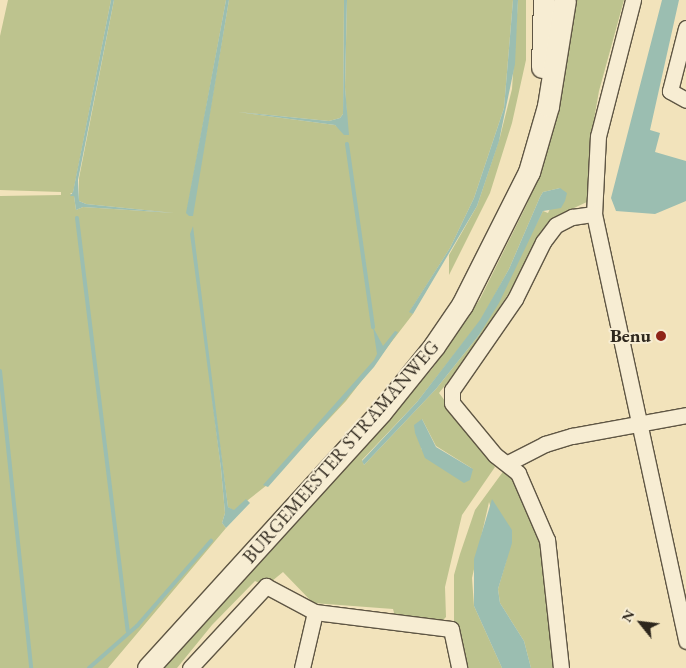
<!DOCTYPE html>
<style>
body{margin:0}
#map{position:relative;width:686px;height:668px;overflow:hidden;background:#f2e3bb;font-family:"EB Garamond",serif}
div>[style]{position:absolute}
.green>*{inset:0;background:#bdc38e}
.water>*{inset:0;background:#9bbeb1}
.stream>*{height:4px;margin:-2px;padding:0 2px;transform-origin:2px;border-radius:2px;background:#9bbeb1}
.roads{filter:drop-shadow(1px 0 #5f5644) drop-shadow(-1px 0 #5f5644) drop-shadow(0 1px #5f5644) drop-shadow(0 -1px #5f5644)}
.street>*{height:15px;margin:-7.5px;padding:0 7.5px;transform-origin:7.5px;border-radius:7.5px;background:#f7edd3}
.secondary>*{height:21px;margin:-10.5px;padding:0 10.5px;transform-origin:10.5px;border-radius:10.5px;background:#f7edd3}
.dots>*{width:14px;height:14px;translate:-50% -50%;box-sizing:border-box;border:2px solid #f7edd3;border-radius:50%}
span{translate:-50% -50%;white-space:nowrap;text-align:center;line-height:1.15;-webkit-text-stroke:4px #f7edd3;paint-order:stroke}
.poi-label{font-size:19px;color:#2e271d;font-weight:700}
.right{translate:-100% -50%;text-align:right}
.street-label{font-size:19px;color:#2e271d}
.north{position:absolute;left:616px;top:598px;width:50px;height:50px;-webkit-text-stroke:4px #f7edd3;paint-order:stroke;rotate:299deg;font-size:14px;font-weight:700;line-height:20px;text-align:center;color:#2e271d}
.north::after{content:'';display:block;margin:auto;width:18px;height:22px;background:#2e271d;clip-path:polygon(50% 0,100% 100%,50% 72%,0 100%)}
</style>
<div id="map">
<div class="green">
<div style="clip-path:polygon(8px 0,111px 0,73px 193px,70px 193px,74px 196px,76px 210px,83px 207px,174px 213px,86px 204px,79px 201px,79px 178px,114px 0,226px 0,187px 211px,192px 216px,229px 0,344px 0,343px 114px,340px 118px,329px 121px,238px 112px,335px 125px,348px 135px,345px 87px,347px 0,513px 0,504px 108px,474px 198px,450px 248px,410px 311px,413px 314px,346px 401px,267px 485px,234px 511px,228px 507px,191px 227px,221px 469px,225px 513px,222px 523px,226px 528px,108px 668px,0 668px,0 196px,61px 195px,61px 192px,0 190px,0 36px)"></div>
<div style="clip-path:polygon(518px 0,526px 0,526px 60px,512px 123px,490px 193px,449px 275px,449px 255px,477px 206px,500px 137px,512px 89px)"></div>
<div style="clip-path:polygon(evenodd,570px 0,624px 0,599px 91px,589px 148px,589px 201px,559px 215px,467px 358px,439px 393px,495px 467px,462px 515px,445px 587px,446px 617px,441px 622px,396px 620px,393px 609px,313px 603px,283px 572px,266px 586px,255px 581px,212px 625px,177px 668px,161px 668px,432px 369px,480px 299px,527px 204px,546px 155px,559px 99px,570px 0,560px 188px,548px 213px,543px 211px,479px 335px,436px 389px,364px 465px,362px 460px,417px 402px,481px 320px,509px 269px,540px 197px,543px 192px,560px 188px,570px 0,422px 419px,436px 446px,473px 469px,421px 449px,422px 419px)"></div>
<div style="clip-path:polygon(505px 469px,515px 476px,543px 551px,557px 668px,531px 668px,524px 641px,500px 603px,498px 589px,507px 558px,489px 502px,472px 578px,474px 606px,502px 668px,468px 668px,460px 631px,454px 624px,454px 575px,460px 554px,475px 510px)"></div>
</div>
<div class="water">
<div style="clip-path:polygon(111px 0,114px 0,78px 180px,79px 201px,86px 204px,174px 213px,83px 207px,76px 210px,74px 196px,70px 196px,73px 192px)"></div>
<div style="clip-path:polygon(226px 0,229px 0,193px 216px,189px 216px,186px 213px)"></div>
<div style="clip-path:polygon(344px 0,347px 0,345px 87px,349px 135px,344px 135px,335px 125px,238px 112px,329px 121px,340px 118px,343px 114px)"></div>
<div style="clip-path:polygon(513px 0,518px 0,515px 64px,499px 141px,477px 206px,413px 314px,409px 312px,450px 248px,474px 198px,504px 108px)"></div>
<div style="clip-path:polygon(662px 0,679px 0,650px 130px,660px 133px,655px 152px,686px 161px,686px 201px,655px 214px,616px 211px,611px 198px)"></div>
<div style="clip-path:polygon(560px 188px,567px 193px,565px 201px,561px 208px,543px 211px,499px 303px,479px 335px,436px 389px,364px 465px,362px 461px,417px 402px,480px 320px,509px 269px,540px 197px,543px 192px)"></div>
<div style="clip-path:polygon(193px 226px,228px 507px,234px 510px,246px 499px,250px 503px,226px 528px,222px 523px,225px 513px,221px 469px,190px 234px)"></div>
<div style="clip-path:polygon(373px 327px,383px 346px,395px 331px,398px 332px,374px 367px,268px 487px,263px 485px,374px 360px,377px 354px)"></div>
<div style="clip-path:polygon(422px 419px,436px 447px,473px 469px,470px 480px,464px 483px,425px 458px,415px 433px,414px 425px)"></div>
<div style="clip-path:polygon(492px 499px,512px 530px,512px 543px,498px 589px,500px 603px,524px 641px,531px 668px,502px 668px,474px 606px,474px 559px)"></div>
</div>
<div class="stream">
<div style="left:347px;top:144px;width:185px;rotate:81.9deg"></div>
<div style="left:77px;top:218px;width:416px;rotate:83deg"></div>
<div style="left:0;top:371px;width:299px;rotate:84deg"></div>
<div style="left:89px;top:668px;width:64px;rotate:-41.2deg"></div>
<div style="left:137px;top:626px;width:113px;rotate:-49deg"></div>
</div>
<div class="roads">
<div class="street">
<div style="left:633px;top:0;width:140px;rotate:104.4deg"></div>
<div style="left:598px;top:136px;width:78px;rotate:92.9deg"></div>
<div style="left:594px;top:214px;width:437px;rotate:77.8deg"></div>
<div style="left:686px;top:28px;width:65px;rotate:104.3deg"></div>
<div style="left:670px;top:91px;width:18px;rotate:29deg"></div>
<div style="left:508px;top:463px;width:42px;rotate:-27.2deg"></div>
<div style="left:545px;top:444px;width:28px;rotate:-17deg"></div>
<div style="left:572px;top:436px;width:116px;rotate:-10.4deg"></div>
<div style="left:190px;top:668px;width:112px;rotate:-47.2deg"></div>
<div style="left:266px;top:586px;width:55px;rotate:28deg"></div>
<div style="left:315px;top:612px;width:137px;rotate:7.1deg"></div>
<div style="left:451px;top:629px;width:40px;rotate:78deg"></div>
<div style="left:302px;top:668px;width:57px;rotate:-76.9deg"></div>
<div style="left:561px;top:668px;width:129px;rotate:-96.2deg"></div>
<div style="left:547px;top:540px;width:73px;rotate:-113.4deg"></div>
<div style="left:518px;top:473px;width:29px;rotate:-142deg"></div>
<div style="left:495px;top:455px;width:67px;rotate:-129.6deg"></div>
<div style="left:452px;top:403px;width:13px;rotate:-90deg"></div>
<div style="left:452px;top:390px;width:111px;rotate:-55.3deg"></div>
<div style="left:515px;top:299px;width:64px;rotate:-63.8deg"></div>
<div style="left:543px;top:242px;width:21px;rotate:-53deg"></div>
<div style="left:556px;top:225px;width:18px;rotate:-27deg"></div>
<div style="left:572px;top:217px;width:22px;rotate:-8deg"></div>
</div>
<div class="secondary">
<div style="left:542px;top:67px;width:67px;rotate:-88.3deg"></div>
<div style="left:148px;top:668px;width:346px;rotate:-47.7deg"></div>
<div style="left:381px;top:412px;width:85px;rotate:-51.2deg"></div>
<div style="left:434px;top:346px;width:50px;rotate:-55.7deg"></div>
<div style="left:462px;top:305px;width:149px;rotate:-63.3deg"></div>
<div style="left:529px;top:172px;width:69px;rotate:-73.9deg"></div>
<div style="left:548px;top:106px;width:107px;rotate:-80.9deg"></div>
</div>
</div>
<div class="dots">
<div style="left:661px;top:336px;background:#8f2418"></div>
</div>
<div class="poi-label">
<span class="right" style="left:651px;top:336px">Benu</span>
</div>
<div class="street-label">
<span style="left:341px;top:452px;rotate:-49deg">BURGEMEESTER STRAMANWEG</span>
</div>
<div class="north">N</div>
</div>
